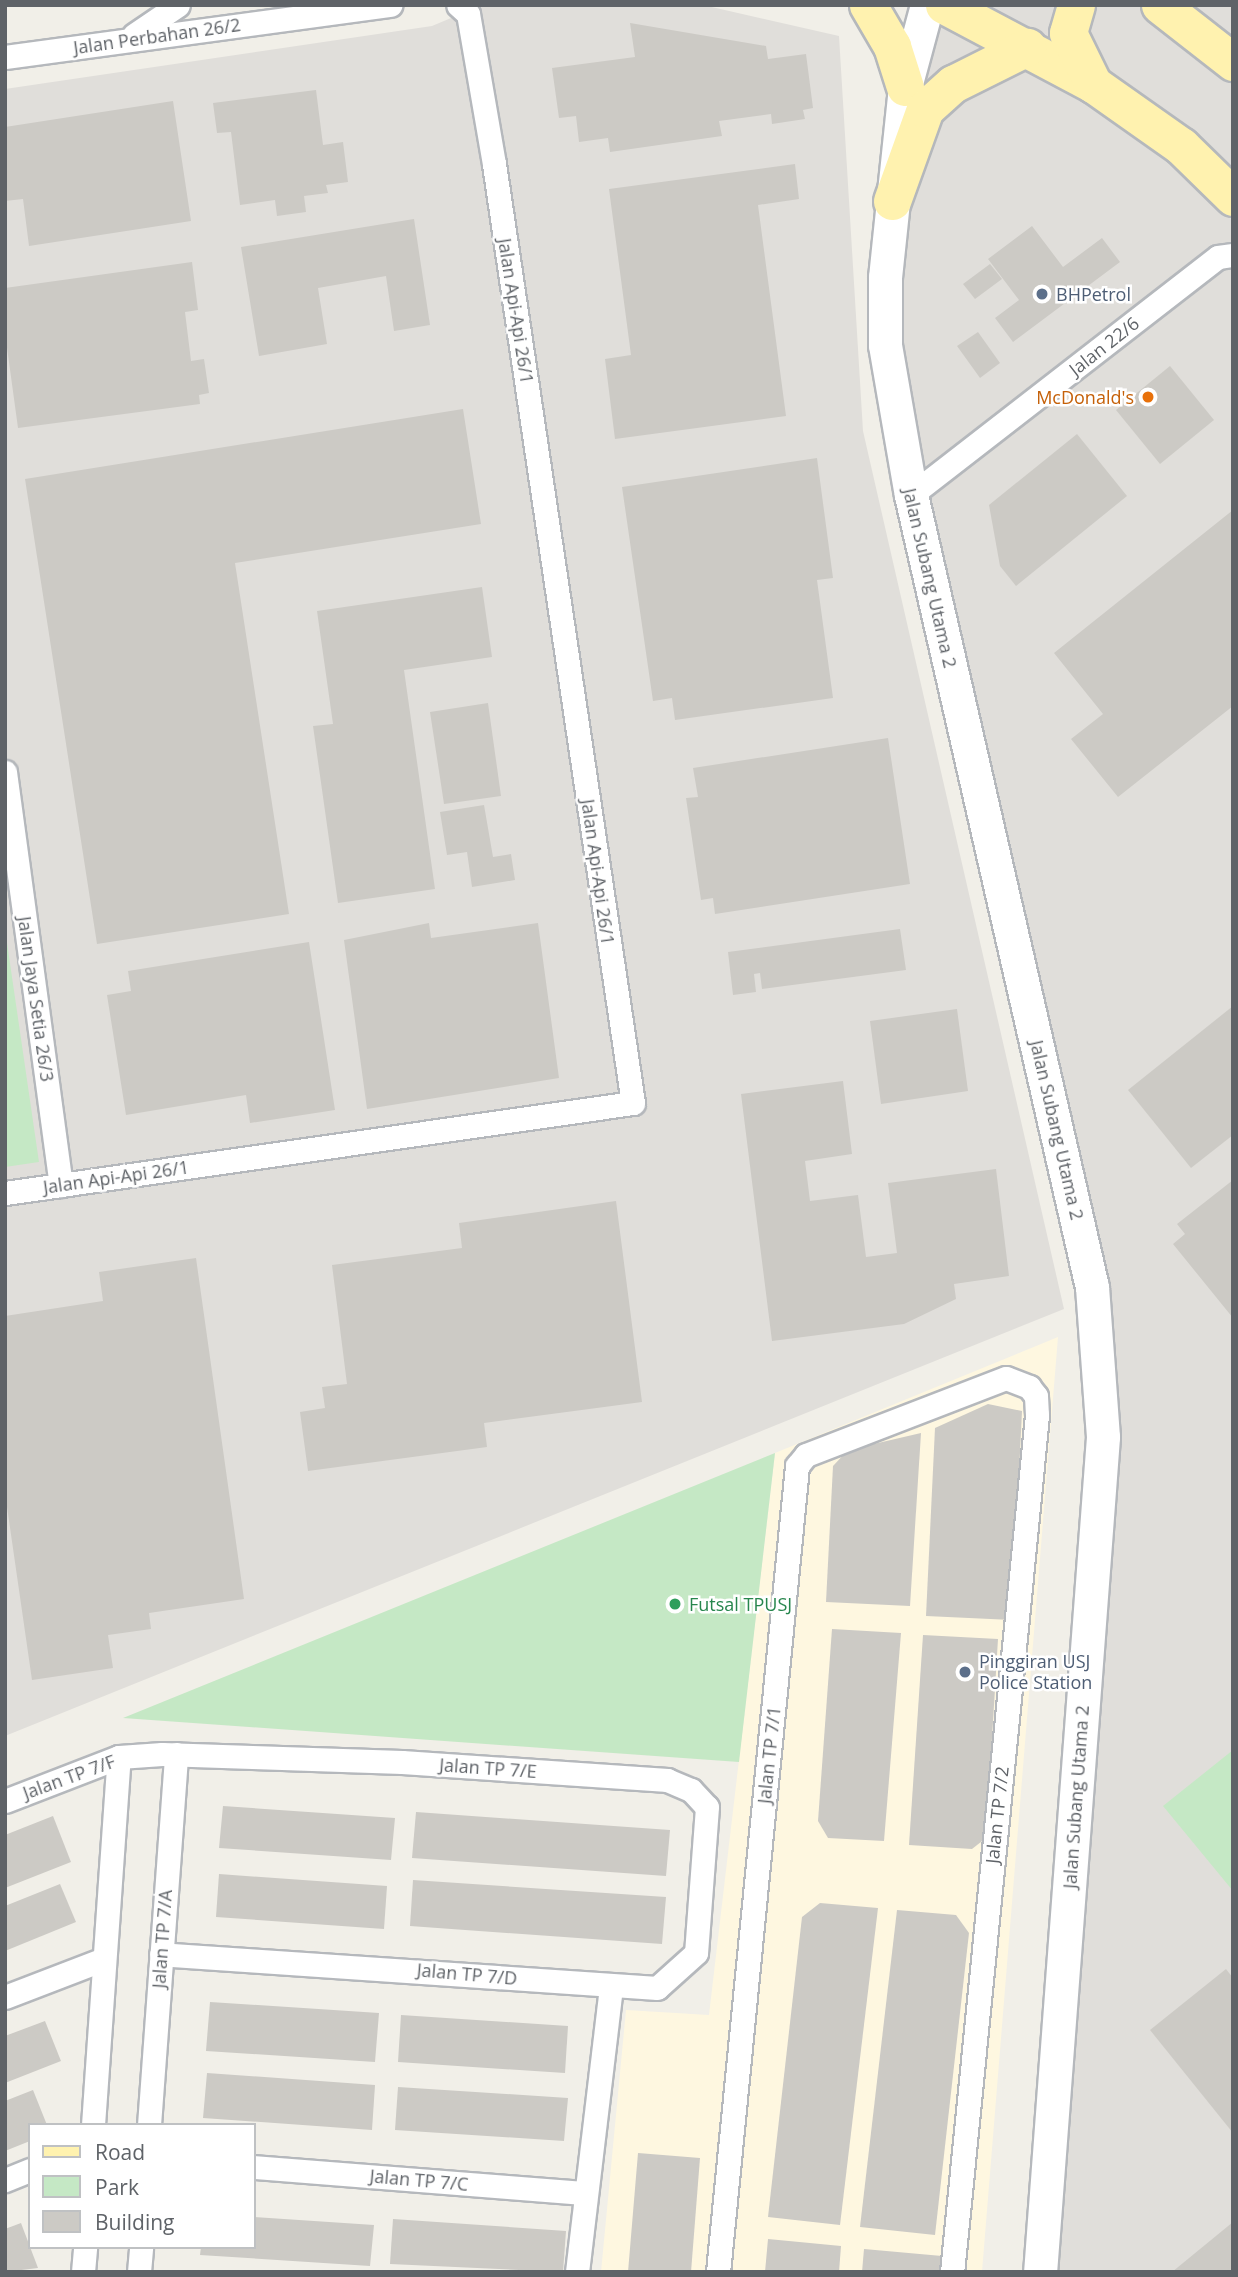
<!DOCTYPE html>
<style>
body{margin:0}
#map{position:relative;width:1238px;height:2277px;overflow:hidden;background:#f1efe8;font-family:"Open Sans",sans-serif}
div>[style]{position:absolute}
.commercial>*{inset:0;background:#fef7e0}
.industrial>*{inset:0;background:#e0deda}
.green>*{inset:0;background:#c5e8c5}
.building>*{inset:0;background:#cccac5}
.roads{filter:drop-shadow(2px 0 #b5b8bc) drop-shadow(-2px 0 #b5b8bc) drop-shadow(0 2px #b5b8bc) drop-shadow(0 -2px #b5b8bc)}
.street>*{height:23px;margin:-11.5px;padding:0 11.5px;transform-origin:11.5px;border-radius:11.5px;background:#fff}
.secondary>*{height:33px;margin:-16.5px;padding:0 16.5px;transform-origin:16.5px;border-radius:16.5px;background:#fff}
.primary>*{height:37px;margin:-18.5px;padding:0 18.5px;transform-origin:18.5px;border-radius:18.5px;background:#fff2af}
.dots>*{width:19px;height:19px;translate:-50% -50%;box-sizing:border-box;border:4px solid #fff;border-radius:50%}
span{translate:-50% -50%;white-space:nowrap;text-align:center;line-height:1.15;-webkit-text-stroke:5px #fff;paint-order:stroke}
.street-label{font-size:18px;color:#5f6368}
.service-label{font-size:18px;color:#4e5e75}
.left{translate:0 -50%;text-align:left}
.food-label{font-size:18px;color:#c56008}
.right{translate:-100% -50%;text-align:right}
.leisure-label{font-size:18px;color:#27864d}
.frame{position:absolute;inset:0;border:7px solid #5f6368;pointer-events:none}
.legend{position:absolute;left:28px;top:2123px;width:228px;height:126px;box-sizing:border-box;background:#fff;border:2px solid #bfc1c3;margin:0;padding:9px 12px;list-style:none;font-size:21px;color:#5f6368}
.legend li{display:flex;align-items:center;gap:14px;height:35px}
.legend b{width:35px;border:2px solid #bfc1c3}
</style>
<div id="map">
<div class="commercial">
<div style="clip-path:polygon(1058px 1337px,982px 2272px,601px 2272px,626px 2010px,709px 2015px,775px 1453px)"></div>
</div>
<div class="industrial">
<div style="clip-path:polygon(482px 5px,703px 5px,839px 36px,863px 431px,1064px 1309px,5px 1736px,5px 89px,432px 26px)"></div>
<div style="clip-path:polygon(932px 5px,1233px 5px,1233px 2272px,1050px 2272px,1103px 1293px,890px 419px,887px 279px)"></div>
</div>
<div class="green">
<div style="clip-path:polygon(5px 929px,39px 1162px,5px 1167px)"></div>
<div style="clip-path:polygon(775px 1453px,739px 1762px,123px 1718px)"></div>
<div style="clip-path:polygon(1233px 1750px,1233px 1891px,1163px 1806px)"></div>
</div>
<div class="building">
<div style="clip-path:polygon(630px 23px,766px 46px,768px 59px,806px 54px,813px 108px,803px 110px,805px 119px,772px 124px,771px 114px,719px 121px,722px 136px,610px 152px,608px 138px,579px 142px,576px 116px,559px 118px,552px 68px,635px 57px)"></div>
<div style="clip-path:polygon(316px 90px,323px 145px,343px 142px,348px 182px,326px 185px,328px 193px,304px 196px,306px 212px,277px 216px,275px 200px,240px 205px,231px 132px,217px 133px,213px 103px)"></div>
<div style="clip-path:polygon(173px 101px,191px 221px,29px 246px,23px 199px,5px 201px,5px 127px)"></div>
<div style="clip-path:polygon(795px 164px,799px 199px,758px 205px,786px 416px,615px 439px,605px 359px,631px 355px,609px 189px)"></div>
<div style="clip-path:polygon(414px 219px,430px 325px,394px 331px,386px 276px,318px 288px,327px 344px,259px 356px,241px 247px)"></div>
<div style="clip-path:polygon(1032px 226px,1063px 267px,1102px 238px,1120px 262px,1013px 342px,995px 318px,1019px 300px,988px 259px)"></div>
<div style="clip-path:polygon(192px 262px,198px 310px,185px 312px,191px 361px,204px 359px,209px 393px,199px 395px,200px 404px,18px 428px,5px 333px,5px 288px)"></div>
<div style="clip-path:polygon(990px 264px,1002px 279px,975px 299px,963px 284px)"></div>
<div style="clip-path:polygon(978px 332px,1000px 363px,980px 378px,957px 346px)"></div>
<div style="clip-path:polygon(1170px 366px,1214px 420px,1160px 464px,1116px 410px)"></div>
<div style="clip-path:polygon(463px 409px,481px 524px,235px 563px,289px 914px,97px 944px,25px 479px)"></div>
<div style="clip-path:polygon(1077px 434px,1127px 496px,1016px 586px,1000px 566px,989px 505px)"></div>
<div style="clip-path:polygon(817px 458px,833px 578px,817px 580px,833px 698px,675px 720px,672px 698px,653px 701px,622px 487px)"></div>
<div style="clip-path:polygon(1233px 510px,1233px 706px,1118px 797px,1071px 739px,1103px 714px,1054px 653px)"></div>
<div style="clip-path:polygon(482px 587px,492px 657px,404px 670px,435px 889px,338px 903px,313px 726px,333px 724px,317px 611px)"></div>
<div style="clip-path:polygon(488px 703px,501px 796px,444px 804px,430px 712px)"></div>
<div style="clip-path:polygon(888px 738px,910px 884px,715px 914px,713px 898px,701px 900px,686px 798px,698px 797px,693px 768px)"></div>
<div style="clip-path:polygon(484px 805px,493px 857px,511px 854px,515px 880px,472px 887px,467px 852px,447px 855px,440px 812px)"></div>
<div style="clip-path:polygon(429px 923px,431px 938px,538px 923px,559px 1078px,367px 1109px,344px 940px)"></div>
<div style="clip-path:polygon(900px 929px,906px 970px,762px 989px,760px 973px,754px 974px,756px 992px,733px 995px,728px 952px)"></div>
<div style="clip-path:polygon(309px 942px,335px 1110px,250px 1123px,246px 1095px,126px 1115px,107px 995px,131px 991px,128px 971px)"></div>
<div style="clip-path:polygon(1233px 1006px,1233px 1135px,1191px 1168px,1128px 1090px)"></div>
<div style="clip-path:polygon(957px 1009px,968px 1091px,881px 1104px,870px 1021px)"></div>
<div style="clip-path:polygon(843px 1081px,852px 1154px,805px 1161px,810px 1201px,858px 1195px,866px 1257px,897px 1253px,888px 1183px,996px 1169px,1009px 1276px,954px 1284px,956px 1299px,904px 1324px,772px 1341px,741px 1094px)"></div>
<div style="clip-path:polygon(1233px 1180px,1233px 1318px,1173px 1244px,1185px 1234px,1177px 1224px)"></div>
<div style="clip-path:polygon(616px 1201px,642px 1402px,484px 1423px,487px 1447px,308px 1471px,300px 1412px,325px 1408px,322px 1387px,347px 1384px,332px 1265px,462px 1248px,459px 1223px)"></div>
<div style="clip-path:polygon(196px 1258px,244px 1599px,149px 1613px,151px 1629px,108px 1635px,113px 1668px,32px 1680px,5px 1493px,5px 1316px,103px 1301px,99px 1272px)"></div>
<div style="clip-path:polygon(988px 1404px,1022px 1411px,1012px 1620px,926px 1616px,935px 1428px)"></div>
<div style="clip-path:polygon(921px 1433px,910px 1606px,826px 1602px,833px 1466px,848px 1450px)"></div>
<div style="clip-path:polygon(832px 1629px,901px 1633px,884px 1841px,828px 1838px,818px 1821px)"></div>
<div style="clip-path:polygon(923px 1635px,998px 1639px,986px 1838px,972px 1849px,909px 1845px)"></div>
<div style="clip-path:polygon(223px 1806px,395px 1818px,391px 1860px,219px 1848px)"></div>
<div style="clip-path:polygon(416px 1812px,670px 1830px,666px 1876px,412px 1858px)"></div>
<div style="clip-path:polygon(53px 1816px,71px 1862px,5px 1888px,5px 1835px)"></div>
<div style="clip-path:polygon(219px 1874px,387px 1886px,384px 1929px,216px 1917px)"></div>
<div style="clip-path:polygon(413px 1880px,666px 1897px,662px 1944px,410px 1926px)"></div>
<div style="clip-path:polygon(60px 1884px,76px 1922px,5px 1951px,5px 1906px)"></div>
<div style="clip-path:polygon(820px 1903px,878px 1908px,840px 2225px,768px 2217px,802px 1917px)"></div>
<div style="clip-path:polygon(897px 1910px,956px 1915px,969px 1933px,935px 2235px,860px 2227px)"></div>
<div style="clip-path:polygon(1226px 1969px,1233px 1978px,1233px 2133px,1150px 2030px)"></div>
<div style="clip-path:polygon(210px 2002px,379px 2013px,375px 2062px,206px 2051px)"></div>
<div style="clip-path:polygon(401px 2015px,568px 2026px,565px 2073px,398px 2062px)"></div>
<div style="clip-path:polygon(45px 2021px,61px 2061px,5px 2083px,5px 2036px)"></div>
<div style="clip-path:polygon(207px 2073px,375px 2085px,372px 2130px,203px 2118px)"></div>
<div style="clip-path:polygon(398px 2087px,568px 2098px,564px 2141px,395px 2130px)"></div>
<div style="clip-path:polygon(33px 2090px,47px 2125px,30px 2125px,30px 2141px,5px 2151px,5px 2101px)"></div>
<div style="clip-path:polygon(638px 2153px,700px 2158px,691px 2272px,628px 2272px)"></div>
<div style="clip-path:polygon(254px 2217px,374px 2225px,370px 2266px,200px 2255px,201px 2247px,254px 2247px)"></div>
<div style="clip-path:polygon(393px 2219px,566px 2231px,563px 2272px,390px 2264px)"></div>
<div style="clip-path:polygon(1233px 2222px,1233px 2272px,1172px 2272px)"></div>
<div style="clip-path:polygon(21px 2223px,38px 2268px,5px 2272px,5px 2229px)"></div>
<div style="clip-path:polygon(768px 2239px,841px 2246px,839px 2272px,765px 2272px)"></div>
<div style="clip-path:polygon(864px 2249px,942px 2256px,940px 2272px,862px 2272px)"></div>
</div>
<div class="roads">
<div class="street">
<div style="left:134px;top:35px;width:53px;rotate:-34.3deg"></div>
<div style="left:5px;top:57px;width:389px;rotate:-7.7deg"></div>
<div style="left:911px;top:495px;width:388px;rotate:-37.8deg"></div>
<div style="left:1218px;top:257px;width:15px;rotate:-8deg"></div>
<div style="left:5px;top:772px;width:417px;rotate:82.3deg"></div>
<div style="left:5px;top:1193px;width:634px;rotate:-8.16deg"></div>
<div style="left:633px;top:1103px;width:949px;rotate:-98.42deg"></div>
<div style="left:494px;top:164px;width:152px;rotate:-99.8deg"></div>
<div style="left:468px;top:14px;width:13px;rotate:-138deg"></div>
<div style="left:5px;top:1801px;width:122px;rotate:-21.1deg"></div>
<div style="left:119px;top:1757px;width:43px;rotate:-4deg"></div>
<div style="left:162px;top:1754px;width:240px;rotate:1.9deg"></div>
<div style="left:402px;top:1762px;width:266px;rotate:3.9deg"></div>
<div style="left:667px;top:1780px;width:26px;rotate:23deg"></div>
<div style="left:691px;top:1790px;width:23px;rotate:47deg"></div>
<div style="left:707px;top:1807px;width:146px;rotate:94.3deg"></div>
<div style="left:696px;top:1953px;width:52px;rotate:138.1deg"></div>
<div style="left:657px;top:1988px;width:497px;rotate:-176.1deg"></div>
<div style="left:5px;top:1997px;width:106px;rotate:-21deg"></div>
<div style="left:93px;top:2125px;width:369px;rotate:-86deg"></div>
<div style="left:149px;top:2125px;width:372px;rotate:-85.8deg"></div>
<div style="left:254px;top:2167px;width:332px;rotate:4.5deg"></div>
<div style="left:5px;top:2180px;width:27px;rotate:-22deg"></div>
<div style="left:83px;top:2272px;width:25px;rotate:-85deg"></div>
<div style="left:139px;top:2272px;width:25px;rotate:-85deg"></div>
<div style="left:577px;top:2272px;width:288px;rotate:-83.2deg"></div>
<div style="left:718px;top:2272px;width:810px;rotate:-84.4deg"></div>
<div style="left:797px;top:1466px;width:14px;rotate:-51deg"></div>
<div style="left:806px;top:1455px;width:214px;rotate:-21.1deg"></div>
<div style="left:1006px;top:1378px;width:25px;rotate:21deg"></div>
<div style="left:1029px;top:1387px;width:11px;rotate:52deg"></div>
<div style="left:1036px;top:1396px;width:19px;rotate:87deg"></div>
<div style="left:1037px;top:1415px;width:861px;rotate:95.66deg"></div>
</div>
<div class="secondary">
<div style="left:927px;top:5px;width:85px;rotate:105deg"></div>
<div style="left:905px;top:87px;width:191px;rotate:96deg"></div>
<div style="left:885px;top:277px;width:68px;rotate:90deg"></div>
<div style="left:885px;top:345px;width:152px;rotate:80.2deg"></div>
<div style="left:911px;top:495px;width:812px;rotate:77.13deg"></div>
<div style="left:1092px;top:1287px;width:150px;rotate:85.8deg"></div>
<div style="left:1103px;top:1437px;width:837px;rotate:94.31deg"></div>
</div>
<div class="primary">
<div style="left:868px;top:5px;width:48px;rotate:59.7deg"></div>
<div style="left:892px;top:46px;width:43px;rotate:72.4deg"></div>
<div style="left:944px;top:5px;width:169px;rotate:27.9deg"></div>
<div style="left:1093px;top:84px;width:108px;rotate:35.2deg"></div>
<div style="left:1181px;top:146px;width:73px;rotate:44.4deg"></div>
<div style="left:1076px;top:5px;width:29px;rotate:106deg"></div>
<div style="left:1068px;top:33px;width:57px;rotate:63.9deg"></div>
<div style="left:1160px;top:5px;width:93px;rotate:38deg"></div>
<div style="left:892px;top:201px;width:98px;rotate:-70.3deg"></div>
<div style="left:925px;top:109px;width:38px;rotate:-42deg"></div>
<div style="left:953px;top:84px;width:83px;rotate:-26.6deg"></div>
</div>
</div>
<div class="dots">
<div style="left:1042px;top:294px;background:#5c6f8a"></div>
<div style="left:1148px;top:397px;background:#e8710a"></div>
<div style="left:675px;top:1604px;background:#2e9e5b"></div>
<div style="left:965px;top:1672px;background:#5c6f8a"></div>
</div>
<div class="street-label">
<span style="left:157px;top:36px;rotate:-8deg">Jalan Perbahan 26/2</span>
<span style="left:516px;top:311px;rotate:81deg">Jalan Api-Api 26/1</span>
<span style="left:1104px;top:346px;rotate:-38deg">Jalan 22/6</span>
<span style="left:930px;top:578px;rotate:77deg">Jalan Subang Utama 2</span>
<span style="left:598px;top:872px;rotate:82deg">Jalan Api-Api 26/1</span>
<span style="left:36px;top:999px;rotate:82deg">Jalan Jaya Setia 26/3</span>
<span style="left:1057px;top:1130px;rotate:77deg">Jalan Subang Utama 2</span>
<span style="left:116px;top:1177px;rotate:-8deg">Jalan Api-Api 26/1</span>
<span style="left:769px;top:1755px;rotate:-84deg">Jalan TP 7/1</span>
<span style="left:488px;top:1768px;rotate:4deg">Jalan TP 7/E</span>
<span style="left:69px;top:1777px;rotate:-20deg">Jalan TP 7/F</span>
<span style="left:1076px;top:1797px;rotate:-86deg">Jalan Subang Utama 2</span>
<span style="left:997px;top:1815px;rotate:-84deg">Jalan TP 7/2</span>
<span style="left:162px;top:1939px;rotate:-86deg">Jalan TP 7/A</span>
<span style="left:467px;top:1974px;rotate:5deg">Jalan TP 7/D</span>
<span style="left:419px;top:2180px;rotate:5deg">Jalan TP 7/C</span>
</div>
<div class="service-label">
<span class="left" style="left:1056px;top:294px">BHPetrol</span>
<span class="left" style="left:979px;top:1672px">Pinggiran USJ<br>Police Station</span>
</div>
<div class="food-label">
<span class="right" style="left:1134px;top:397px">McDonald's</span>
</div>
<div class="leisure-label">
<span class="left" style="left:689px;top:1604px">Futsal TPUSJ</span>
</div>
<div class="frame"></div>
<ul class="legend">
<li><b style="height:9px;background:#fff2af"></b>Road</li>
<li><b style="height:19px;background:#c5e8c5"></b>Park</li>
<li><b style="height:19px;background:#cccac5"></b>Building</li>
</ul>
</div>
